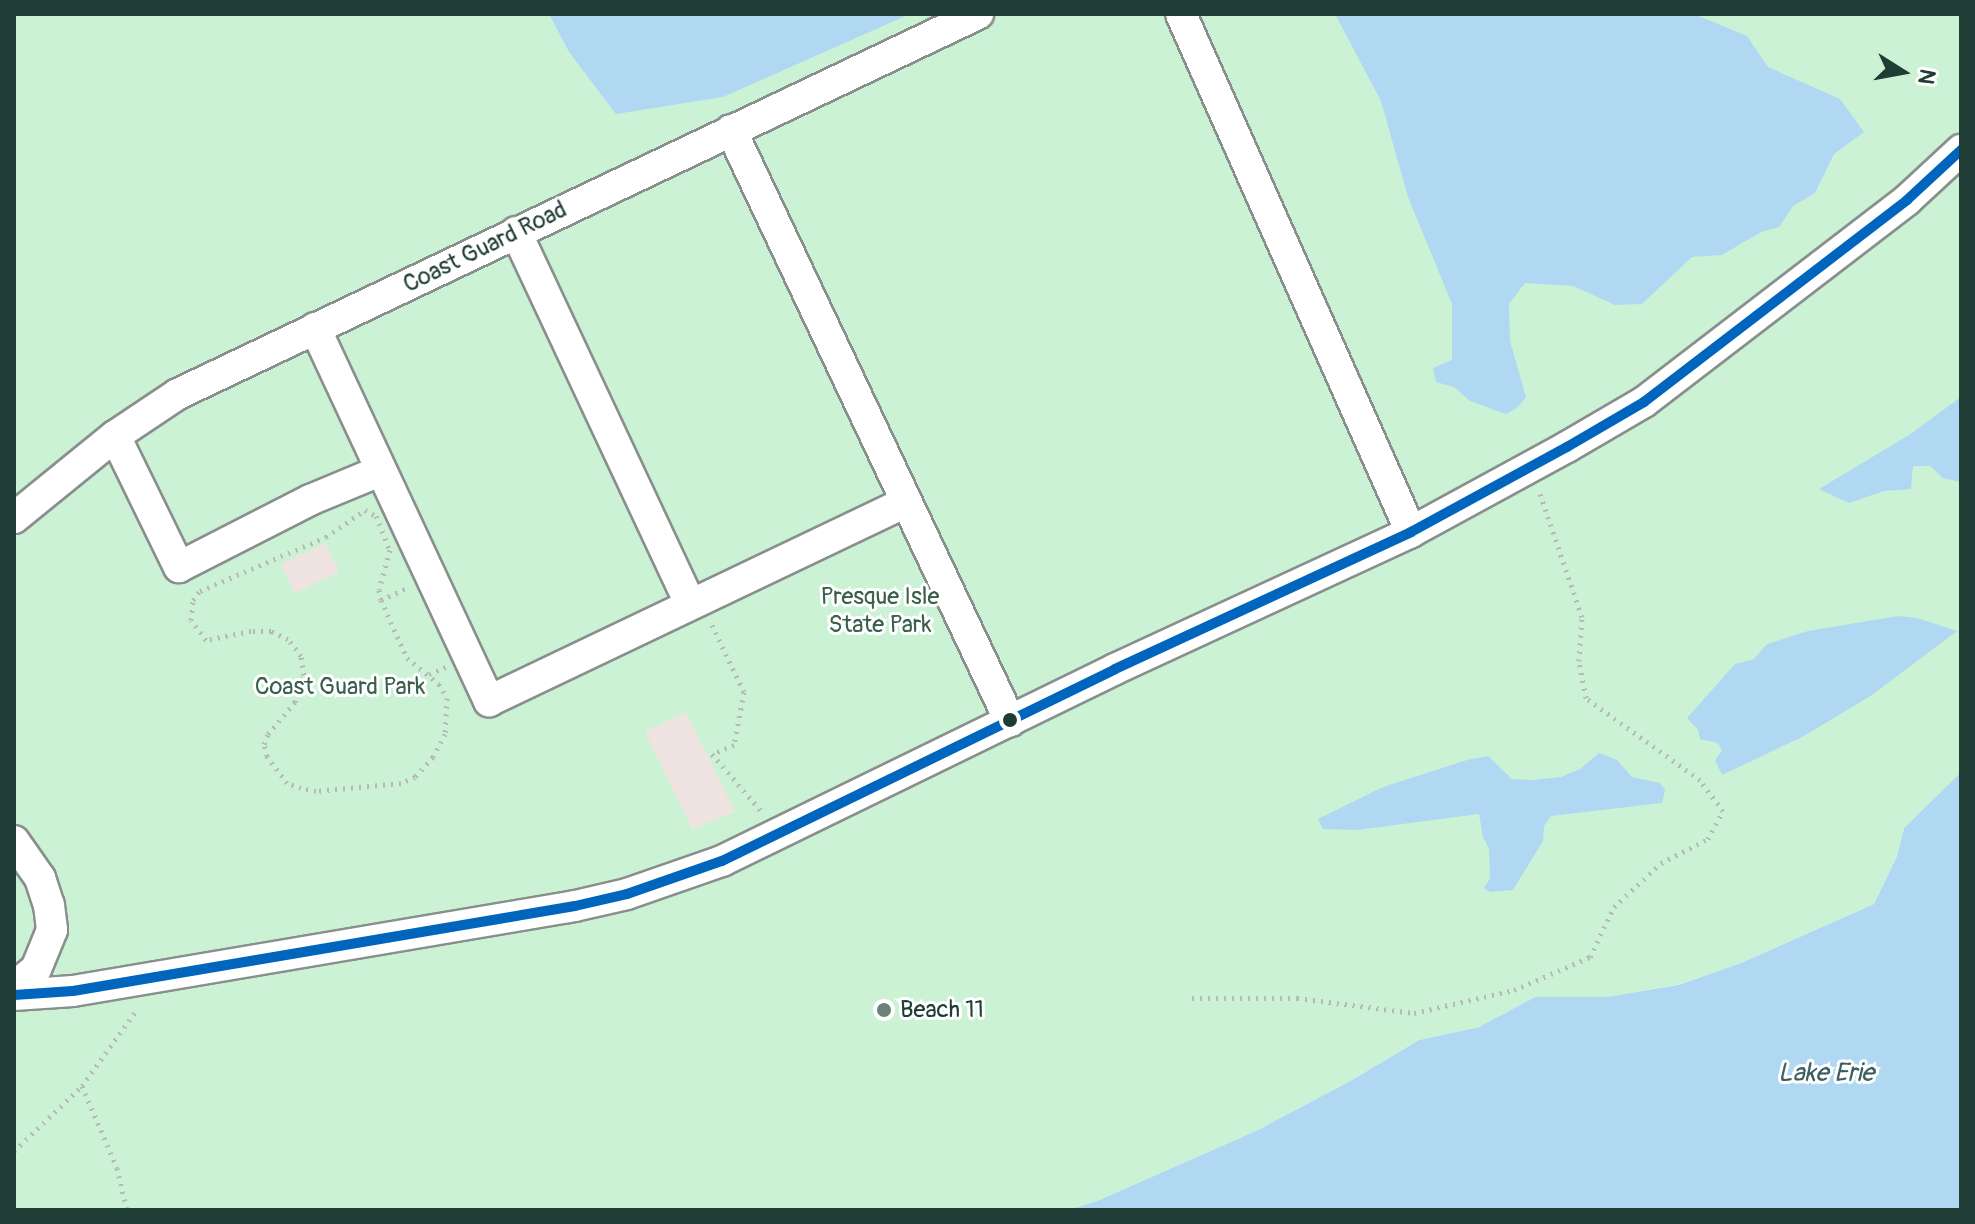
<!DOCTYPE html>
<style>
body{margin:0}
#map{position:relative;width:1975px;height:1224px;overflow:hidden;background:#fff;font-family:Pangolin,sans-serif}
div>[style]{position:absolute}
.green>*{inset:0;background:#ccf2d5}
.water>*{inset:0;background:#b0d8f2}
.building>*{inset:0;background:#f0e4e2}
.path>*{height:5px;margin-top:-2.5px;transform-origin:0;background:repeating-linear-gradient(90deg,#b6b9b8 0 2px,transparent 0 8px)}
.roads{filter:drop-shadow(2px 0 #898f8d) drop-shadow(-2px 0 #898f8d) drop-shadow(0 2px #898f8d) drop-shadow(0 -2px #898f8d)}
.minor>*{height:30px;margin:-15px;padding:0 15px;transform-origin:15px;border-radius:15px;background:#fff}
.bus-1>*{height:10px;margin:-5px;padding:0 5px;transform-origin:5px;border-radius:5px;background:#0065bd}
.dots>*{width:22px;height:22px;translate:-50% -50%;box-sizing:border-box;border:4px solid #fff;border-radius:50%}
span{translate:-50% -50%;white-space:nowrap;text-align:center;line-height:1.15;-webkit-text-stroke:6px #fff;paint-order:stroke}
.street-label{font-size:24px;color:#1f3d34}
.park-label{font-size:24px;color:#395f4d}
.poi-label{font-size:24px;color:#1f3d34}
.left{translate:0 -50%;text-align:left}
.water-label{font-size:26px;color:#3b6062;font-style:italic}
.frame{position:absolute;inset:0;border:16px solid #1f3d34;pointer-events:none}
.north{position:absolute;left:1863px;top:32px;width:80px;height:80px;-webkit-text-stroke:6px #fff;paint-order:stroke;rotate:101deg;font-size:22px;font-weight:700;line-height:32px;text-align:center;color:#1f3d34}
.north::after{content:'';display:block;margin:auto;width:28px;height:36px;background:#1f3d34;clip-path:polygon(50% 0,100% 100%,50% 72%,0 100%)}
</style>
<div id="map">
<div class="green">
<div style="clip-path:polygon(14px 14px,1961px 14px,1961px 772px,1904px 828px,1897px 856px,1874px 904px,1741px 963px,1677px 985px,1606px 997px,1535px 997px,1479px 1027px,1419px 1040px,1352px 1080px,1258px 1130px,1097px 1201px,1068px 1210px,14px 1210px)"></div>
</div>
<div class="water">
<div style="clip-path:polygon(549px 14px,910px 14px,723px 97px,616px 114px,569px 52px)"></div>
<div style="clip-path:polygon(1335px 14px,1694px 14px,1747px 36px,1768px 67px,1840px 99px,1864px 132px,1834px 154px,1815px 193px,1793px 206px,1779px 227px,1761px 232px,1722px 255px,1692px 257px,1642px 304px,1615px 305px,1573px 286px,1525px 283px,1509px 304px,1510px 341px,1526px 397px,1517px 408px,1506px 414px,1470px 401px,1454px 387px,1436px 382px,1433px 368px,1452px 360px,1452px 304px,1408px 197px,1381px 101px)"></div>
<div style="clip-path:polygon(1961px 397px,1961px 482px,1943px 478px,1930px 466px,1913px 466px,1911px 489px,1884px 491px,1849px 503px,1819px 489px,1909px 435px)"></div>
<div style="clip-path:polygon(1898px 616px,1917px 618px,1957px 631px,1872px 695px,1804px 736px,1722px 775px,1715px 760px,1722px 751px,1718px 743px,1700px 739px,1698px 730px,1687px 718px,1735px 664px,1754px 659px,1767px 644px,1808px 631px)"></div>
<div style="clip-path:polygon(1599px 753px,1617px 760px,1632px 777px,1660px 783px,1665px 790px,1662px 803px,1551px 816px,1544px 826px,1543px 841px,1513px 890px,1490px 892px,1484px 888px,1490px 878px,1489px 849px,1483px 837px,1479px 814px,1357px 830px,1323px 829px,1318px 819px,1383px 787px,1467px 760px,1488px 756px,1512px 779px,1532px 780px,1561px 777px,1580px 769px)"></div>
<div style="clip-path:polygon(1961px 772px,1961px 1210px,1068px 1210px,1097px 1201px,1258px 1130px,1352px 1080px,1419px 1040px,1479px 1027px,1535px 997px,1606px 997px,1678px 985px,1741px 963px,1874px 904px,1897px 856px,1904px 828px)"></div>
</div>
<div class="building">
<div style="clip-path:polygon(326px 543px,339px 572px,295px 593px,281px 564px)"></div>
<div style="clip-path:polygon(686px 712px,735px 812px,692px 829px,645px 732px)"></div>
</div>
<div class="path">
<div style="left:365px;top:510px;width:13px;rotate:29deg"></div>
<div style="left:376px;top:516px;width:37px;rotate:68deg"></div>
<div style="left:390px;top:550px;width:41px;rotate:105.4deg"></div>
<div style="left:379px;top:590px;width:10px;rotate:79deg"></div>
<div style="left:381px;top:600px;width:64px;rotate:65.9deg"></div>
<div style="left:407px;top:658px;width:41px;rotate:39.1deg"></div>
<div style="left:439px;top:684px;width:16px;rotate:60deg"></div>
<div style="left:447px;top:698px;width:36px;rotate:93deg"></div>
<div style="left:445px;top:734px;width:26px;rotate:118deg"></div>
<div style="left:433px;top:757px;width:27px;rotate:132deg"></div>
<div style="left:415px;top:777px;width:15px;rotate:157deg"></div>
<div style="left:401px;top:783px;width:85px;rotate:174.6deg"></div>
<div style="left:316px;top:791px;width:15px;rotate:-169deg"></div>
<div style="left:301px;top:788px;width:15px;rotate:-160deg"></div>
<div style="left:287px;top:783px;width:34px;rotate:-127deg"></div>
<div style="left:267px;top:756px;width:12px;rotate:-104deg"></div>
<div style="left:264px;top:744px;width:11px;rotate:-68deg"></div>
<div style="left:268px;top:734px;width:42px;rotate:-49.8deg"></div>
<div style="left:295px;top:702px;width:28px;rotate:-72deg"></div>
<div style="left:304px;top:675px;width:19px;rotate:-99deg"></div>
<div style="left:301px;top:656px;width:21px;rotate:-127deg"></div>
<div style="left:288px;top:639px;width:19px;rotate:-155deg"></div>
<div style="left:271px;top:631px;width:20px;rotate:180deg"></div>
<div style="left:251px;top:631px;width:46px;rotate:168.7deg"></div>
<div style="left:206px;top:640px;width:25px;rotate:-127deg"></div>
<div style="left:191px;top:620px;width:20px;rotate:-84deg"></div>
<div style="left:193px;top:600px;width:11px;rotate:-52deg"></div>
<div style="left:200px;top:591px;width:137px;rotate:-23.2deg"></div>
<div style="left:326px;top:537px;width:47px;rotate:-34.7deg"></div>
<div style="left:381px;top:600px;width:31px;rotate:-25deg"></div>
<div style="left:712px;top:625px;width:74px;rotate:64.5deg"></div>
<div style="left:744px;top:692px;width:54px;rotate:100.7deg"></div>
<div style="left:734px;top:745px;width:24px;rotate:158deg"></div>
<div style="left:712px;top:754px;width:77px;rotate:49.2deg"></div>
<div style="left:429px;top:674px;width:18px;rotate:-22deg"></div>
<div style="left:1192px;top:998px;width:105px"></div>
<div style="left:1297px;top:998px;width:118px;rotate:7.3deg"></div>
<div style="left:1414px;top:1013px;width:103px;rotate:-13deg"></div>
<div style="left:1514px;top:990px;width:83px;rotate:-23.5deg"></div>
<div style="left:1590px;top:957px;width:55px;rotate:-64.4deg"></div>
<div style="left:1614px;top:907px;width:64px;rotate:-43.1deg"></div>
<div style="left:1661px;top:863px;width:53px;rotate:-27.1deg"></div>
<div style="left:1708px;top:839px;width:32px;rotate:-62deg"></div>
<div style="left:1723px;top:811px;width:39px;rotate:-127deg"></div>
<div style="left:1700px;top:780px;width:140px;rotate:-144.3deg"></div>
<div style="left:1586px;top:698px;width:38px;rotate:-101deg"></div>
<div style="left:1579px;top:661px;width:44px;rotate:-86.1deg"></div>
<div style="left:1582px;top:617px;width:133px;rotate:-108.8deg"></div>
<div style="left:82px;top:1086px;width:89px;rotate:66.9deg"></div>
<div style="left:117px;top:1168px;width:43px;rotate:76.6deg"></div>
<div style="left:14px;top:1151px;width:94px;rotate:-43.7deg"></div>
<div style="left:82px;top:1086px;width:96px;rotate:-54.3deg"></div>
</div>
<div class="roads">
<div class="minor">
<div style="left:1181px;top:14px;width:567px;rotate:66.06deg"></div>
<div style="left:731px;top:130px;width:654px;rotate:64.73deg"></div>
<div style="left:516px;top:232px;width:410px;rotate:64.9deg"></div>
<div style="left:315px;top:328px;width:412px;rotate:65deg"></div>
<div style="left:489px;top:701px;width:460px;rotate:-25.5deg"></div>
<div style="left:115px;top:436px;width:146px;rotate:64deg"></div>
<div style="left:179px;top:567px;width:147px;rotate:-27.1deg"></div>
<div style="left:310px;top:500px;width:76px;rotate:-22.5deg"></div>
<div style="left:14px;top:518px;width:130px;rotate:-39.1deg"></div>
<div style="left:115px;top:436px;width:76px;rotate:-33.7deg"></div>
<div style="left:178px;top:394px;width:886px;rotate:-25.41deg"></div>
<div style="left:14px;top:841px;width:45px;rotate:54.9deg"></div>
<div style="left:40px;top:878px;width:28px;rotate:72deg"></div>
<div style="left:49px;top:905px;width:25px;rotate:83deg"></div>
<div style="left:52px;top:930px;width:42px;rotate:112.3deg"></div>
<div style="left:36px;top:969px;width:28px;rotate:141deg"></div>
<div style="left:14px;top:995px;width:59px;rotate:-3.9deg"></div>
<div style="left:73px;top:991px;width:509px;rotate:-9.61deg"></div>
<div style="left:575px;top:906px;width:53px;rotate:-13deg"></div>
<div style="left:627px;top:894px;width:101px;rotate:-19.2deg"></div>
<div style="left:722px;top:861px;width:437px;rotate:-26deg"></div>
<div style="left:1115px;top:669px;width:326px;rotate:-24.8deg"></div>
<div style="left:1411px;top:532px;width:178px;rotate:-28.6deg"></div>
<div style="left:1567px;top:447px;width:89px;rotate:-30.3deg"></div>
<div style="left:1644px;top:402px;width:332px;rotate:-37.5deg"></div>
<div style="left:1907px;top:200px;width:74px;rotate:-42.8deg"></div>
</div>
</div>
<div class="bus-1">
<div style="left:14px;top:995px;width:59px;rotate:-3.9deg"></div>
<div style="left:73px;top:991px;width:509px;rotate:-9.61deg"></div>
<div style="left:575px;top:906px;width:53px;rotate:-13deg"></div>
<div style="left:627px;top:894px;width:101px;rotate:-19.2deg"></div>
<div style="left:722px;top:861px;width:437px;rotate:-26deg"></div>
<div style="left:1115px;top:669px;width:326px;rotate:-24.8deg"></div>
<div style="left:1411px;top:532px;width:178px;rotate:-28.6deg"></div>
<div style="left:1567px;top:447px;width:89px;rotate:-30.3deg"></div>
<div style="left:1644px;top:402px;width:332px;rotate:-37.5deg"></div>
<div style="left:1907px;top:200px;width:74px;rotate:-42.8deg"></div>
</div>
<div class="dots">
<div style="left:1010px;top:720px;background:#1f3d34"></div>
<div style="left:884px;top:1010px;background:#6d817b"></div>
</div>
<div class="street-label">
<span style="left:485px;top:247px;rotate:-26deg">Coast Guard Road</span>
</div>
<div class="park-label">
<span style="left:880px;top:611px">Presque Isle<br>State Park</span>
<span style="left:340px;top:687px">Coast Guard Park</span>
</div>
<div class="poi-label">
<span class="left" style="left:900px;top:1010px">Beach 11</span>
</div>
<div class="water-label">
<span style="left:1826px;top:1074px">Lake Erie</span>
</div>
<div class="frame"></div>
<div class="north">N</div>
</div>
